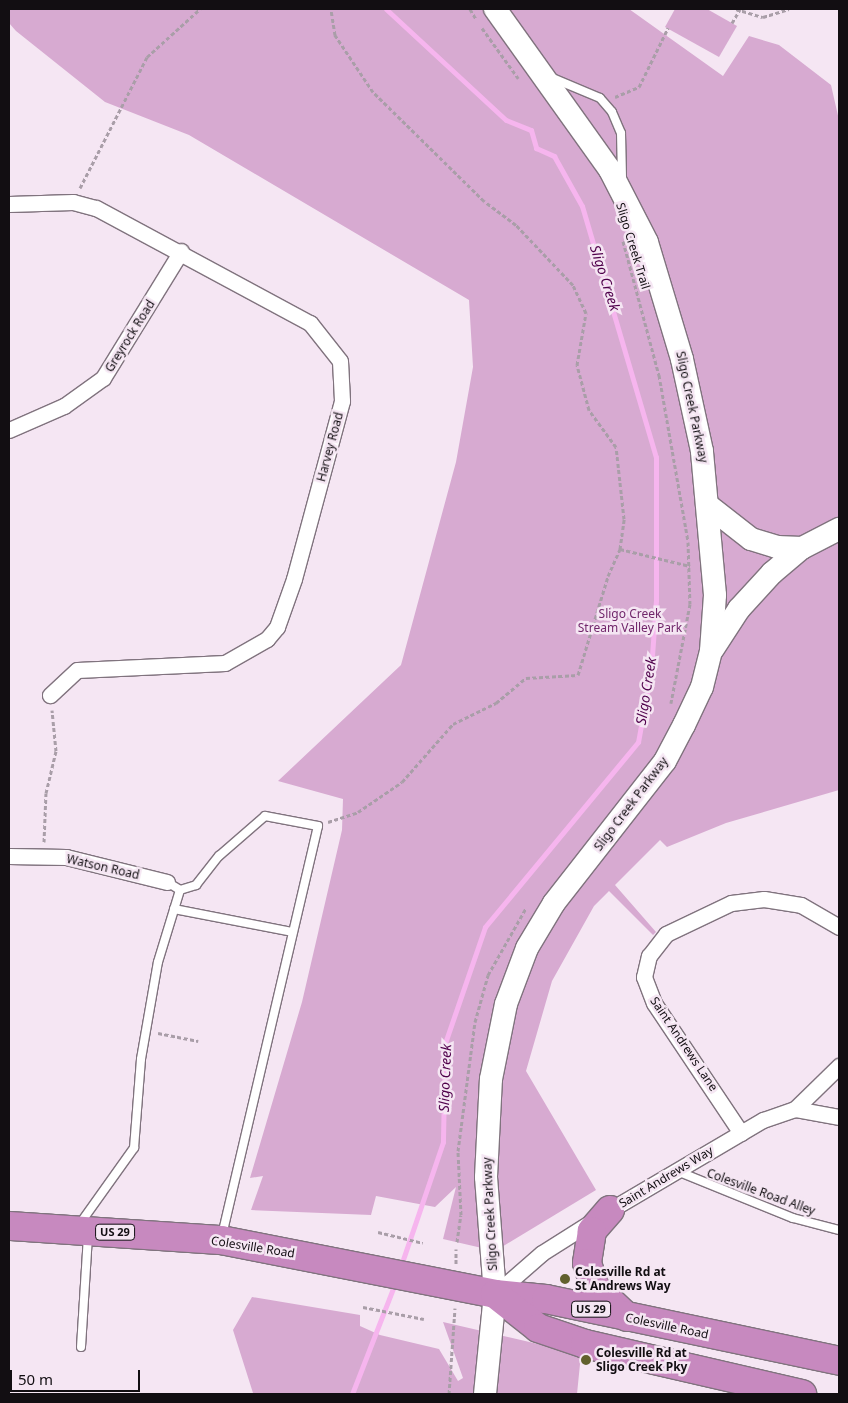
<!DOCTYPE html>
<style>
body{margin:0}
#map{position:relative;width:848px;height:1403px;overflow:hidden;background:#f5e6f3;font-family:"Noto Sans",sans-serif}
div>[style]{position:absolute}
.green>*{inset:0;background:#d7aad1}
.stream>*{height:5px;margin:-2.5px;padding:0 2.5px;transform-origin:2.5px;border-radius:2.5px;background:#f6b5ee}
.path>*{height:3px;margin-top:-1.5px;transform-origin:0;background:repeating-linear-gradient(90deg,#a99ea8 0 4px,transparent 0 6.5px)}
.roads{filter:drop-shadow(1px 0 #80737e) drop-shadow(-1px 0 #80737e) drop-shadow(0 1px #80737e) drop-shadow(0 -1px #80737e)}
.lane>*{height:8px;margin:-4px;padding:0 4px;transform-origin:4px;border-radius:4px;background:#fff}
.street>*{height:15px;margin:-7.5px;padding:0 7.5px;transform-origin:7.5px;border-radius:7.5px;background:#fff}
.secondary>*{height:22px;margin:-11px;padding:0 11px;transform-origin:11px;border-radius:11px;background:#fff}
.highway>*{height:28px;margin:-14px;padding:0 14px;transform-origin:14px;border-radius:14px;background:#c789bf}
.dots>*{width:14px;height:14px;translate:-50% -50%;box-sizing:border-box;border:2px solid #f5e6f3;border-radius:50%}
span{translate:-50% -50%;white-space:nowrap;text-align:center;line-height:1.15;-webkit-text-stroke:5px #f5e6f3;paint-order:stroke}
.shield-label span{padding:1px 4px;background:#f5e6f3;border:1px solid;border-radius:4px;-webkit-text-stroke-width:0}
.shield-label{font-size:11px;color:#120e12;font-weight:700}
.street-label{font-size:12px;color:#120e12}
.park-label{font-size:12px;color:#71276b}
.poi-label{font-size:12px;color:#120e12;font-weight:700}
.left{translate:0 -50%;text-align:left}
.water-label{font-size:14px;color:#4f004b;font-style:italic}
.frame{position:absolute;inset:0;border:10px solid #120e12;pointer-events:none}
.scale{position:absolute;left:10px;top:1370px;width:130px;height:22px;box-sizing:border-box;border:2px solid #120e12;border-top:0;padding-left:6px;font-size:15px;line-height:18px;white-space:nowrap;color:#120e12;-webkit-text-stroke:4px #f5e6f3;paint-order:stroke}
</style>
<div id="map">
<div class="green">
<div style="clip-path:polygon(9px 9px,629px 9px,723px 76px,749px 36px,779px 45px,831px 85px,839px 120px,839px 790px,726px 823px,667px 847px,660px 840px,615px 885px,656px 932px,653px 935px,609px 891px,594px 906px,552px 981px,526px 1071px,596px 1190px,495px 1251px,443px 1239px,456px 1187px,435px 1207px,376px 1196px,371px 1215px,251px 1210px,263px 1176px,250px 1178px,302px 1002px,342px 830px,343px 799px,278px 781px,401px 665px,456px 462px,473px 367px,469px 300px,189px 135px,105px 102px,16px 31px,9px 23px)"></div>
<div style="clip-path:polygon(675px 9px,707px 9px,737px 26px,719px 57px,665px 27px)"></div>
<div style="clip-path:polygon(252px 1297px,360px 1315px,360px 1326px,380px 1335px,439px 1349px,458px 1381px,463px 1378px,443px 1322px,581px 1354px,577px 1394px,253px 1393px,233px 1330px)"></div>
</div>
<div class="stream">
<div style="left:386px;top:9px;width:163px;rotate:42.8deg"></div>
<div style="left:506px;top:120px;width:27px;rotate:22deg"></div>
<div style="left:531px;top:130px;width:19px;rotate:74deg"></div>
<div style="left:536px;top:148px;width:20px;rotate:24deg"></div>
<div style="left:554px;top:156px;width:57px;rotate:60.8deg"></div>
<div style="left:582px;top:206px;width:262px;rotate:73.6deg"></div>
<div style="left:656px;top:457px;width:143px;rotate:90deg"></div>
<div style="left:656px;top:600px;width:70px;rotate:94.1deg"></div>
<div style="left:651px;top:670px;width:73px;rotate:100.2deg"></div>
<div style="left:638px;top:742px;width:240px;rotate:129.6deg"></div>
<div style="left:485px;top:927px;width:123px;rotate:109deg"></div>
<div style="left:445px;top:1043px;width:99px;rotate:91.2deg"></div>
<div style="left:443px;top:1142px;width:133px;rotate:108.8deg"></div>
<div style="left:352px;top:1394px;width:119px;rotate:-68.8deg"></div>
</div>
<div class="path">
<div style="left:470px;top:9px;width:12px;rotate:59deg"></div>
<div style="left:736px;top:9px;width:28px;rotate:17deg"></div>
<div style="left:763px;top:17px;width:27px;rotate:-17deg"></div>
<div style="left:732px;top:23px;width:16px;rotate:-60deg"></div>
<div style="left:482px;top:28px;width:62px;rotate:54.2deg"></div>
<div style="left:615px;top:97px;width:26px;rotate:-23deg"></div>
<div style="left:639px;top:87px;width:66px;rotate:-63.8deg"></div>
<div style="left:80px;top:188px;width:147px;rotate:-62.9deg"></div>
<div style="left:147px;top:57px;width:72px;rotate:-42.2deg"></div>
<div style="left:623px;top:241px;width:139px;rotate:75deg"></div>
<div style="left:659px;top:375px;width:169px;rotate:80.1deg"></div>
<div style="left:688px;top:542px;width:62px;rotate:88.2deg"></div>
<div style="left:690px;top:604px;width:101px;rotate:100.9deg"></div>
<div style="left:620px;top:549px;width:72px;rotate:13.7deg"></div>
<div style="left:328px;top:822px;width:32px;rotate:-18deg"></div>
<div style="left:358px;top:812px;width:53px;rotate:-34.3deg"></div>
<div style="left:402px;top:782px;width:77px;rotate:-48.7deg"></div>
<div style="left:453px;top:724px;width:48px;rotate:-26deg"></div>
<div style="left:496px;top:703px;width:39px;rotate:-40deg"></div>
<div style="left:526px;top:678px;width:52px;rotate:-3.3deg"></div>
<div style="left:578px;top:675px;width:103px;rotate:-73.1deg"></div>
<div style="left:608px;top:576px;width:30px;rotate:-66deg"></div>
<div style="left:620px;top:549px;width:30px;rotate:-82deg"></div>
<div style="left:624px;top:519px;width:72px;rotate:-96.3deg"></div>
<div style="left:616px;top:447px;width:46px;rotate:-126.1deg"></div>
<div style="left:589px;top:410px;width:47px;rotate:-104.9deg"></div>
<div style="left:577px;top:365px;width:53px;rotate:-80.2deg"></div>
<div style="left:586px;top:313px;width:31px;rotate:-115deg"></div>
<div style="left:573px;top:285px;width:83px;rotate:-133.5deg"></div>
<div style="left:516px;top:225px;width:40px;rotate:-143deg"></div>
<div style="left:484px;top:201px;width:156px;rotate:-135.5deg"></div>
<div style="left:373px;top:92px;width:69px;rotate:-123.7deg"></div>
<div style="left:335px;top:35px;width:26px;rotate:-99deg"></div>
<div style="left:44px;top:842px;width:49px;rotate:-87.7deg"></div>
<div style="left:46px;top:793px;width:43px;rotate:-76.6deg"></div>
<div style="left:56px;top:751px;width:41px;rotate:-95.6deg"></div>
<div style="left:158px;top:1033px;width:41px;rotate:11.3deg"></div>
<div style="left:378px;top:1232px;width:46px;rotate:13.7deg"></div>
<div style="left:457px;top:1242px;width:27px;rotate:-82deg"></div>
<div style="left:461px;top:1215px;width:64px;rotate:-92.7deg"></div>
<div style="left:458px;top:1151px;width:130px;rotate:-82.5deg"></div>
<div style="left:475px;top:1022px;width:49px;rotate:-74.5deg"></div>
<div style="left:488px;top:975px;width:77px;rotate:-60.4deg"></div>
<div style="left:456px;top:1264px;width:15px;rotate:-90deg"></div>
<div style="left:363px;top:1307px;width:62px;rotate:11.1deg"></div>
<div style="left:449px;top:1394px;width:86px;rotate:-86deg"></div>
</div>
<div class="roads">
<div class="lane">
<div style="left:550px;top:77px;width:54px;rotate:22.8deg"></div>
<div style="left:600px;top:98px;width:18px;rotate:49deg"></div>
<div style="left:612px;top:112px;width:23px;rotate:67deg"></div>
<div style="left:621px;top:133px;width:45px;rotate:88.7deg"></div>
<div style="left:180px;top:890px;width:17px;rotate:-17deg"></div>
<div style="left:196px;top:885px;width:37px;rotate:-52deg"></div>
<div style="left:219px;top:856px;width:61px;rotate:-41deg"></div>
<div style="left:265px;top:816px;width:54px;rotate:10.7deg"></div>
<div style="left:318px;top:826px;width:421px;rotate:103.2deg"></div>
<div style="left:174px;top:909px;width:120px;rotate:11deg"></div>
<div style="left:677px;top:1171px;width:125px;rotate:22.1deg"></div>
<div style="left:793px;top:1218px;width:48px;rotate:14.6deg"></div>
<div style="left:79px;top:1225px;width:95px;rotate:-54.5deg"></div>
<div style="left:134px;top:1148px;width:89px;rotate:-85.5deg"></div>
<div style="left:141px;top:1059px;width:98px;rotate:-80.1deg"></div>
<div style="left:158px;top:962px;width:75px;rotate:-73deg"></div>
<div style="left:180px;top:890px;width:15px;rotate:-148deg"></div>
<div style="left:81px;top:1347px;width:111px;rotate:-86.4deg"></div>
</div>
<div class="street">
<div style="left:9px;top:204px;width:64px;rotate:-1.8deg"></div>
<div style="left:73px;top:202px;width:24px;rotate:15deg"></div>
<div style="left:96px;top:208px;width:243px;rotate:28.3deg"></div>
<div style="left:310px;top:323px;width:48px;rotate:51.7deg"></div>
<div style="left:340px;top:361px;width:40px;rotate:87.1deg"></div>
<div style="left:342px;top:401px;width:184px;rotate:105.1deg"></div>
<div style="left:294px;top:579px;width:51px;rotate:109.5deg"></div>
<div style="left:277px;top:627px;width:16px;rotate:130deg"></div>
<div style="left:267px;top:639px;width:48px;rotate:150.3deg"></div>
<div style="left:225px;top:663px;width:148px;rotate:177.3deg"></div>
<div style="left:77px;top:670px;width:37px;rotate:137deg"></div>
<div style="left:9px;top:430px;width:60px;rotate:-23.6deg"></div>
<div style="left:64px;top:406px;width:48px;rotate:-35.7deg"></div>
<div style="left:103px;top:378px;width:149px;rotate:-58.4deg"></div>
<div style="left:9px;top:856px;width:57px;rotate:1deg"></div>
<div style="left:66px;top:857px;width:104px;rotate:13.9deg"></div>
<div style="left:795px;top:1109px;width:45px;rotate:10.3deg"></div>
<div style="left:741px;top:1133px;width:156px;rotate:-123.8deg"></div>
<div style="left:654px;top:1003px;width:28px;rotate:-111deg"></div>
<div style="left:644px;top:977px;width:22px;rotate:-77deg"></div>
<div style="left:649px;top:956px;width:28px;rotate:-52deg"></div>
<div style="left:666px;top:934px;width:72px;rotate:-25.5deg"></div>
<div style="left:731px;top:903px;width:33px;rotate:-7deg"></div>
<div style="left:764px;top:899px;width:37px;rotate:9deg"></div>
<div style="left:801px;top:905px;width:44px;rotate:30.1deg"></div>
<div style="left:495px;top:1294px;width:62px;rotate:-41.1deg"></div>
<div style="left:542px;top:1253px;width:80px;rotate:-32.3deg"></div>
<div style="left:610px;top:1210px;width:178px;rotate:-30.5deg"></div>
<div style="left:763px;top:1120px;width:34px;rotate:-19deg"></div>
<div style="left:795px;top:1109px;width:62px;rotate:-44.3deg"></div>
</div>
<div class="secondary">
<div style="left:710px;top:507px;width:52px;rotate:38deg"></div>
<div style="left:751px;top:539px;width:27px;rotate:17deg"></div>
<div style="left:777px;top:547px;width:25px;rotate:2deg"></div>
<div style="left:713px;top:649px;width:48px;rotate:-57deg"></div>
<div style="left:739px;top:609px;width:49px;rotate:-47.5deg"></div>
<div style="left:772px;top:573px;width:39px;rotate:-40deg"></div>
<div style="left:802px;top:548px;width:42px;rotate:-27.2deg"></div>
<div style="left:485px;top:1394px;width:100px;rotate:-84.3deg"></div>
<div style="left:495px;top:1294px;width:117px;rotate:-94.4deg"></div>
<div style="left:486px;top:1177px;width:98px;rotate:-87.1deg"></div>
<div style="left:491px;top:1079px;width:76px;rotate:-78.7deg"></div>
<div style="left:506px;top:1004px;width:60px;rotate:-69.4deg"></div>
<div style="left:527px;top:948px;width:52px;rotate:-59deg"></div>
<div style="left:554px;top:903px;width:180px;rotate:-52deg"></div>
<div style="left:665px;top:761px;width:41px;rotate:-62.2deg"></div>
<div style="left:684px;top:725px;width:42px;rotate:-64.7deg"></div>
<div style="left:702px;top:687px;width:37px;rotate:-76deg"></div>
<div style="left:711px;top:651px;width:56px;rotate:-85.9deg"></div>
<div style="left:715px;top:595px;width:145px;rotate:-95.2deg"></div>
<div style="left:702px;top:451px;width:94px;rotate:-102.3deg"></div>
<div style="left:682px;top:359px;width:122px;rotate:-106.7deg"></div>
<div style="left:647px;top:242px;width:81px;rotate:-117.2deg"></div>
<div style="left:610px;top:170px;width:198px;rotate:-125.5deg"></div>
</div>
<div class="highway">
<div style="left:610px;top:1210px;width:28px;rotate:131deg"></div>
<div style="left:592px;top:1231px;width:32px;rotate:99deg"></div>
<div style="left:587px;top:1263px;width:25px;rotate:72deg"></div>
<div style="left:595px;top:1287px;width:44px;rotate:43.2deg"></div>
<div style="left:9px;top:1226px;width:212px;rotate:3.8deg"></div>
<div style="left:221px;top:1240px;width:279px;rotate:11.1deg"></div>
<div style="left:495px;top:1294px;width:51px;rotate:5.6deg"></div>
<div style="left:546px;top:1299px;width:299px;rotate:11.9deg"></div>
<div style="left:495px;top:1294px;width:55px;rotate:38.3deg"></div>
<div style="left:538px;top:1328px;width:50px;rotate:18.8deg"></div>
<div style="left:585px;top:1344px;width:223px;rotate:13deg"></div>
</div>
</div>
<div class="dots">
<div style="left:565px;top:1279px;background:#61602d"></div>
<div style="left:586px;top:1360px;background:#61602d"></div>
</div>
<div class="shield-label">
<span style="left:115px;top:1232px">US 29</span>
<span style="left:591px;top:1309px">US 29</span>
</div>
<div class="street-label">
<span style="left:633px;top:246px;rotate:73deg">Sligo Creek Trail</span>
<span style="left:130px;top:336px;rotate:-58deg">Greyrock Road</span>
<span style="left:692px;top:407px;rotate:78deg">Sligo Creek Parkway</span>
<span style="left:330px;top:447px;rotate:-75deg">Harvey Road</span>
<span style="left:631px;top:804px;rotate:-53deg">Sligo Creek Parkway</span>
<span style="left:103px;top:867px;rotate:13deg">Watson Road</span>
<span style="left:684px;top:1044px;rotate:56deg">Saint Andrews Lane</span>
<span style="left:666px;top:1177px;rotate:-31deg">Saint Andrews Way</span>
<span style="left:761px;top:1192px;rotate:20deg">Colesville Road Alley</span>
<span style="left:490px;top:1214px;rotate:-93deg">Sligo Creek Parkway</span>
<span style="left:253px;top:1247px;rotate:9deg">Colesville Road</span>
<span style="left:667px;top:1326px;rotate:12deg">Colesville Road</span>
</div>
<div class="park-label">
<span style="left:630px;top:621px">Sligo Creek<br>Stream Valley Park</span>
</div>
<div class="poi-label">
<span class="left" style="left:575px;top:1279px">Colesville Rd at<br>St Andrews Way</span>
<span class="left" style="left:596px;top:1360px">Colesville Rd at<br>Sligo Creek Pky</span>
</div>
<div class="water-label">
<span style="left:605px;top:278px;rotate:72deg">Sligo Creek</span>
<span style="left:646px;top:691px;rotate:-81deg">Sligo Creek</span>
<span style="left:445px;top:1078px;rotate:-88deg">Sligo Creek</span>
</div>
<div class="frame"></div>
<div class="scale">50 m</div>
</div>
